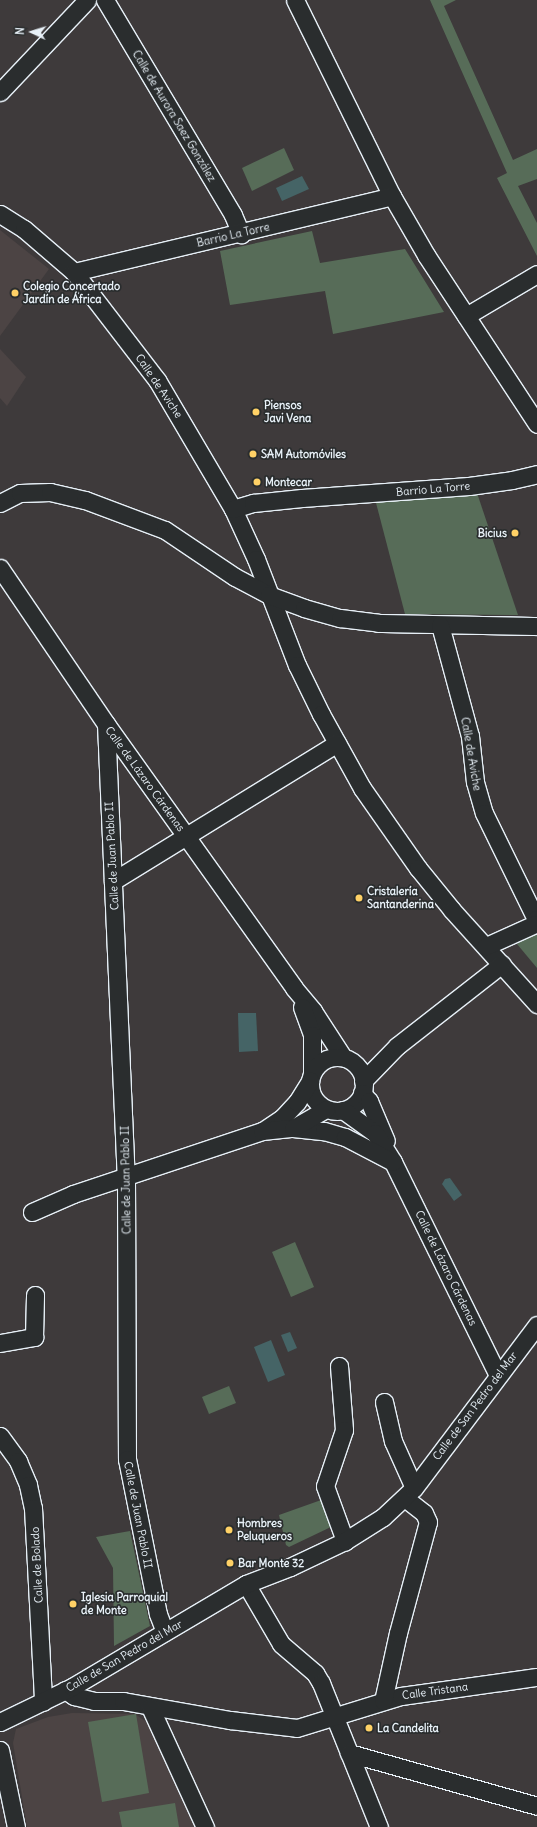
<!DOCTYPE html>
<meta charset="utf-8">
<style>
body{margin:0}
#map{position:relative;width:537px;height:1827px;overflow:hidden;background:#3e3a3b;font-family:Delius,sans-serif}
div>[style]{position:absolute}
.built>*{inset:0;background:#4c4444}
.green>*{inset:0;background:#576c58}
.water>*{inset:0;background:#456466}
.roads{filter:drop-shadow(1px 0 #e8f1f8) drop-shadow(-1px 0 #e8f1f8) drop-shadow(0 1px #e8f1f8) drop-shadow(0 -1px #e8f1f8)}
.minor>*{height:17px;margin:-8.5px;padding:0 8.5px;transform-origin:8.5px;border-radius:8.5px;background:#2a2d2e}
.minor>.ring{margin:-8.5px;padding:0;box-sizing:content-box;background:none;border:17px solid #2a2d2e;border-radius:50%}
.dots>*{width:11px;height:11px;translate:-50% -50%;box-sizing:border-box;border:2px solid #2a2d2e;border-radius:50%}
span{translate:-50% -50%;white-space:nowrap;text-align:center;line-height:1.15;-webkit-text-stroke:3.5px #2a2d2e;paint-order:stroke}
.street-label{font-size:11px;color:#e8f1f8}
.poi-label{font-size:11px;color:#e8f1f8;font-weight:700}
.left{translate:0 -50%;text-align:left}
.right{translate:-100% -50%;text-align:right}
.north{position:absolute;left:12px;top:12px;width:40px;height:40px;-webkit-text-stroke:3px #2a2d2e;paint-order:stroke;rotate:274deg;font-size:11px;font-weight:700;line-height:16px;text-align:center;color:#e8f1f8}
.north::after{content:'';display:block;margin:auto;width:14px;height:18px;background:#e8f1f8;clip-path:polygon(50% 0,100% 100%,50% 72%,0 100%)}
</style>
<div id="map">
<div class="built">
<div style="clip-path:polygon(0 230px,49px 269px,0 336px)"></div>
<div style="clip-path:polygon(0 349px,26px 377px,7px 406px,0 398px)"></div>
<div style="clip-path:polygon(72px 1713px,135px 1714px,148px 1723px,195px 1827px,27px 1827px,13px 1743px,16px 1729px,48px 1717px)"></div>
</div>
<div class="green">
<div style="clip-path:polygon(430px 0,456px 0,444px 6px,513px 160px,537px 149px,537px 179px,518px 186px,537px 223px,537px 256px,497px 178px,507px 173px)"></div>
<div style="clip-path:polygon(284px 148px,294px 170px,252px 191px,242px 168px)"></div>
<div style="clip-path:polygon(312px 231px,320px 263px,405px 249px,444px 312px,333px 334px,325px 291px,230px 305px,220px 251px)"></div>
<div style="clip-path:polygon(476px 490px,518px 615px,405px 614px,375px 499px)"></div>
<div style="clip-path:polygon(537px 930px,537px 968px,517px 944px)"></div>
<div style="clip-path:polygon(295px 1242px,314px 1287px,291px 1297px,272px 1252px)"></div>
<div style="clip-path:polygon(229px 1386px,236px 1403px,209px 1414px,202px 1397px)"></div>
<div style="clip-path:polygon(324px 1499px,333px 1526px,289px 1547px,286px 1545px,279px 1515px)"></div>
<div style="clip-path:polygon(130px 1531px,150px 1626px,114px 1646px,113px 1568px,96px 1537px)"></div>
<div style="clip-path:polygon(136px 1714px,149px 1793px,102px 1802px,88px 1722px)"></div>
<div style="clip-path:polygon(175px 1803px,179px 1827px,122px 1827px,119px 1812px)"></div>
</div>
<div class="water">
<div style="clip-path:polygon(302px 176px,309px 189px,282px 201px,276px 188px)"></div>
<div style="clip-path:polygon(238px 1013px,256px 1013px,258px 1051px,239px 1052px)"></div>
<div style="clip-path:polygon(450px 1178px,462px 1195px,454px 1201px,442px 1184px,445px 1179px)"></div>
<div style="clip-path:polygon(290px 1332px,297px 1348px,288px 1352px,281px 1335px)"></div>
<div style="clip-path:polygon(271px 1340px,285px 1375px,268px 1382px,254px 1347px)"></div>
</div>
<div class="roads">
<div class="minor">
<div style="left:105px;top:0;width:250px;rotate:59.2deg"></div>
<div style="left:233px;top:215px;width:21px;rotate:67deg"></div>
<div style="left:295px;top:0;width:219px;rotate:63.7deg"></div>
<div style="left:392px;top:196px;width:68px;rotate:60deg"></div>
<div style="left:426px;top:255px;width:202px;rotate:56.7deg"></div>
<div style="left:0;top:92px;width:127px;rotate:-46.6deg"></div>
<div style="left:0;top:214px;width:28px;rotate:32deg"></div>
<div style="left:24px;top:229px;width:66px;rotate:40.7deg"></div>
<div style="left:74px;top:272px;width:136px;rotate:52.5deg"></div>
<div style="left:157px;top:380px;width:150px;rotate:59.5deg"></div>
<div style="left:233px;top:509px;width:55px;rotate:65.3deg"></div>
<div style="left:256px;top:559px;width:114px;rotate:68.9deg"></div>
<div style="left:297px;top:665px;width:55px;rotate:63.9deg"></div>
<div style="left:321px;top:714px;width:85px;rotate:61deg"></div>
<div style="left:362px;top:788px;width:98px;rotate:55deg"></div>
<div style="left:418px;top:868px;width:54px;rotate:51deg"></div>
<div style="left:452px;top:910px;width:127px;rotate:47.9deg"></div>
<div style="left:74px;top:272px;width:327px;rotate:-13.4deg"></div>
<div style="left:466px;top:316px;width:82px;rotate:-30.6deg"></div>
<div style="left:0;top:503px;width:22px;rotate:-27deg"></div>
<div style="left:20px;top:493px;width:30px;rotate:-2deg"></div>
<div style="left:50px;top:492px;width:36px;rotate:13deg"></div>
<div style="left:85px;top:500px;width:85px;rotate:20.6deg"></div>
<div style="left:165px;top:530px;width:84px;rotate:33.9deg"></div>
<div style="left:235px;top:577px;width:38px;rotate:28deg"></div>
<div style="left:269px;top:595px;width:37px;rotate:20deg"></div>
<div style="left:304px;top:608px;width:37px;rotate:16deg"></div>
<div style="left:340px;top:618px;width:38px;rotate:7deg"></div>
<div style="left:378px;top:623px;width:159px;rotate:1.1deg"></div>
<div style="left:233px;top:509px;width:21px;rotate:-17deg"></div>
<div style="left:253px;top:503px;width:49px;rotate:-5.8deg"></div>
<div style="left:302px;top:498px;width:167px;rotate:-4.1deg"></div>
<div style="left:469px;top:486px;width:43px;rotate:-7.9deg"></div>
<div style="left:512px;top:480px;width:26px;rotate:-13deg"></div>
<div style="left:0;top:568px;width:189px;rotate:55.8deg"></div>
<div style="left:106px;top:724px;width:324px;rotate:54.5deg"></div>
<div style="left:294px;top:988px;width:30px;rotate:50deg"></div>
<div style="left:313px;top:1011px;width:55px;rotate:56.9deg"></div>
<div style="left:440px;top:625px;width:115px;rotate:74.9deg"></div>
<div style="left:470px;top:736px;width:46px;rotate:83.8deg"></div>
<div style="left:475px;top:782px;width:32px;rotate:74deg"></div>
<div style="left:484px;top:813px;width:118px;rotate:63.9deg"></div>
<div style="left:536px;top:919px;width:5px;rotate:101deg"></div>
<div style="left:535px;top:924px;width:54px;rotate:155.8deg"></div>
<div style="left:106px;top:724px;width:454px;rotate:87.5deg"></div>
<div style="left:126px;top:1178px;width:281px;rotate:89.8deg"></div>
<div style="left:127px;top:1459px;width:158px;rotate:78.7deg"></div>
<div style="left:158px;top:1614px;width:19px;rotate:69deg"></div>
<div style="left:113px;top:881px;width:263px;rotate:-31.6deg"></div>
<div style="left:302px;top:1007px;width:30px;rotate:70deg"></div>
<div style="left:312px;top:1035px;width:37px;rotate:90deg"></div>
<div class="ring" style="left:310px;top:1057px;width:37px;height:37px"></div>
<div style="left:363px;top:1081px;width:49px;rotate:-45.8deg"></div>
<div style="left:397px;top:1046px;width:133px;rotate:-38deg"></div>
<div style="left:362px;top:1093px;width:11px;rotate:49deg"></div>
<div style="left:369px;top:1101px;width:43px;rotate:67deg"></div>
<div style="left:343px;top:1110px;width:39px;rotate:36deg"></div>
<div style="left:375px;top:1133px;width:34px;rotate:58deg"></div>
<div style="left:393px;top:1162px;width:237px;rotate:63.8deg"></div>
<div style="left:293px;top:1128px;width:31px;rotate:6deg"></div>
<div style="left:324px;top:1131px;width:22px;rotate:16deg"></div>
<div style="left:345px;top:1137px;width:54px;rotate:27.5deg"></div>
<div style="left:264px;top:1130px;width:22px;rotate:-34deg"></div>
<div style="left:282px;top:1118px;width:22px;rotate:-47deg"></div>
<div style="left:297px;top:1102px;width:25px;rotate:-58deg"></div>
<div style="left:32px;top:1212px;width:45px;rotate:-23.7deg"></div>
<div style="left:73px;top:1194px;width:199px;rotate:-18.4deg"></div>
<div style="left:262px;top:1131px;width:31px;rotate:-6deg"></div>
<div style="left:293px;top:1128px;width:38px;rotate:-30deg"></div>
<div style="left:0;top:1343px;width:35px;rotate:-10deg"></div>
<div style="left:34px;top:1337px;width:42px;rotate:-88.6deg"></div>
<div style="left:339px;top:1366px;width:64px;rotate:85.5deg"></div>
<div style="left:344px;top:1430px;width:59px;rotate:108.7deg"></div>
<div style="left:325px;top:1486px;width:59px;rotate:70deg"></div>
<div style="left:384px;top:1402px;width:40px;rotate:77deg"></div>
<div style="left:393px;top:1441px;width:51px;rotate:65.9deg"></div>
<div style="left:0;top:1436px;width:31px;rotate:54deg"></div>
<div style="left:18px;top:1461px;width:26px;rotate:67deg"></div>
<div style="left:28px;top:1485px;width:24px;rotate:78deg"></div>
<div style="left:33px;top:1508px;width:194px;rotate:87deg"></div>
<div style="left:246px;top:1584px;width:69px;rotate:59.7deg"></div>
<div style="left:281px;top:1644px;width:45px;rotate:40.5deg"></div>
<div style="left:315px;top:1673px;width:12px;rotate:59deg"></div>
<div style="left:321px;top:1683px;width:155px;rotate:68.1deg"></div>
<div style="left:65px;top:1690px;width:11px;rotate:34deg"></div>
<div style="left:74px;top:1696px;width:21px;rotate:14deg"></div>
<div style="left:94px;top:1701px;width:29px"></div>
<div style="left:123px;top:1701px;width:109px;rotate:10.1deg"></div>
<div style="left:230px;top:1720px;width:67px;rotate:6.8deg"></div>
<div style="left:297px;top:1728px;width:109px;rotate:-17.1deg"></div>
<div style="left:401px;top:1696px;width:137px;rotate:-8deg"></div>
<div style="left:383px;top:1701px;width:70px;rotate:-77.6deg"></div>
<div style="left:398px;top:1633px;width:115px;rotate:-74.9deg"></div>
<div style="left:428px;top:1522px;width:10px;rotate:-114deg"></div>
<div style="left:424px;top:1513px;width:24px;rotate:-142deg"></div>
<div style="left:150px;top:1707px;width:132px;rotate:65.4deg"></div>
<div style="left:0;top:1722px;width:80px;rotate:-25.9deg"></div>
<div style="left:72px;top:1687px;width:202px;rotate:-30.6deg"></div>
<div style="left:246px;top:1584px;width:47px;rotate:-21.1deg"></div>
<div style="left:290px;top:1567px;width:61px;rotate:-25.3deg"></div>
<div style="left:345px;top:1541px;width:45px;rotate:-32.3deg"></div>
<div style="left:383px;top:1517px;width:42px;rotate:-43.1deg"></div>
<div style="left:414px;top:1488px;width:204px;rotate:-53deg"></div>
<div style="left:0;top:1750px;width:79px;rotate:78.3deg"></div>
<div style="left:349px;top:1753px;width:195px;rotate:15.7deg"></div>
</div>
</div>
<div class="dots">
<div style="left:15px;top:293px;background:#ffd166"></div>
<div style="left:256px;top:412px;background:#ffd166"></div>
<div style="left:253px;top:454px;background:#ffd166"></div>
<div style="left:257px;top:482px;background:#ffd166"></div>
<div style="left:515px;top:533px;background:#ffd166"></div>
<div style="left:359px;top:898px;background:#ffd166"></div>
<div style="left:229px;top:1530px;background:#ffd166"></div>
<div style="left:230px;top:1563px;background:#ffd166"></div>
<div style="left:73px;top:1604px;background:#ffd166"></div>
<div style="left:369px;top:1728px;background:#ffd166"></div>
</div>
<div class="street-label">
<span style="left:174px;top:116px;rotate:59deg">Calle de Aurora Saez González</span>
<span style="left:233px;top:235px;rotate:-13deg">Barrio La Torre</span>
<span style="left:159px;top:386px;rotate:56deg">Calle de Aviche</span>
<span style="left:433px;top:489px;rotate:-5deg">Barrio La Torre</span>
<span style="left:471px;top:754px;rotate:80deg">Calle de Aviche</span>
<span style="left:145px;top:779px;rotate:54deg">Calle de Lázaro Cárdenas</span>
<span style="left:112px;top:856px;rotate:-93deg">Calle de Juan Pablo II</span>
<span style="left:126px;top:1180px;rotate:-91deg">Calle de Juan Pablo II</span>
<span style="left:446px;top:1268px;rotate:64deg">Calle de Lázaro Cárdenas</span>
<span style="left:475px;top:1406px;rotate:-53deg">Calle de San Pedro del Mar</span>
<span style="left:138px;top:1515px;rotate:79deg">Calle de Juan Pablo II</span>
<span style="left:37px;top:1565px;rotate:-93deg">Calle de Bolado</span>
<span style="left:124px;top:1656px;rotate:-30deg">Calle de San Pedro del Mar</span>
<span style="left:435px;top:1691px;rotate:-8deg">Calle Tristana</span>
</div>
<div class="poi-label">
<span class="left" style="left:23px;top:293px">Colegio Concertado<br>Jardín de África</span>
<span class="left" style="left:264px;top:412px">Piensos<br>Javi Vena</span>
<span class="left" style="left:261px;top:454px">SAM Automóviles</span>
<span class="left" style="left:265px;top:482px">Montecar</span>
<span class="right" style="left:507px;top:533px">Bicius</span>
<span class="left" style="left:367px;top:898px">Cristalería<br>Santanderina</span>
<span class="left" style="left:237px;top:1530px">Hombres<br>Peluqueros</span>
<span class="left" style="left:238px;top:1563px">Bar Monte 32</span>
<span class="left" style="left:81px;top:1604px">Iglesia Parroquial<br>de Monte</span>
<span class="left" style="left:377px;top:1728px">La Candelita</span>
</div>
<div class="north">N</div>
</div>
